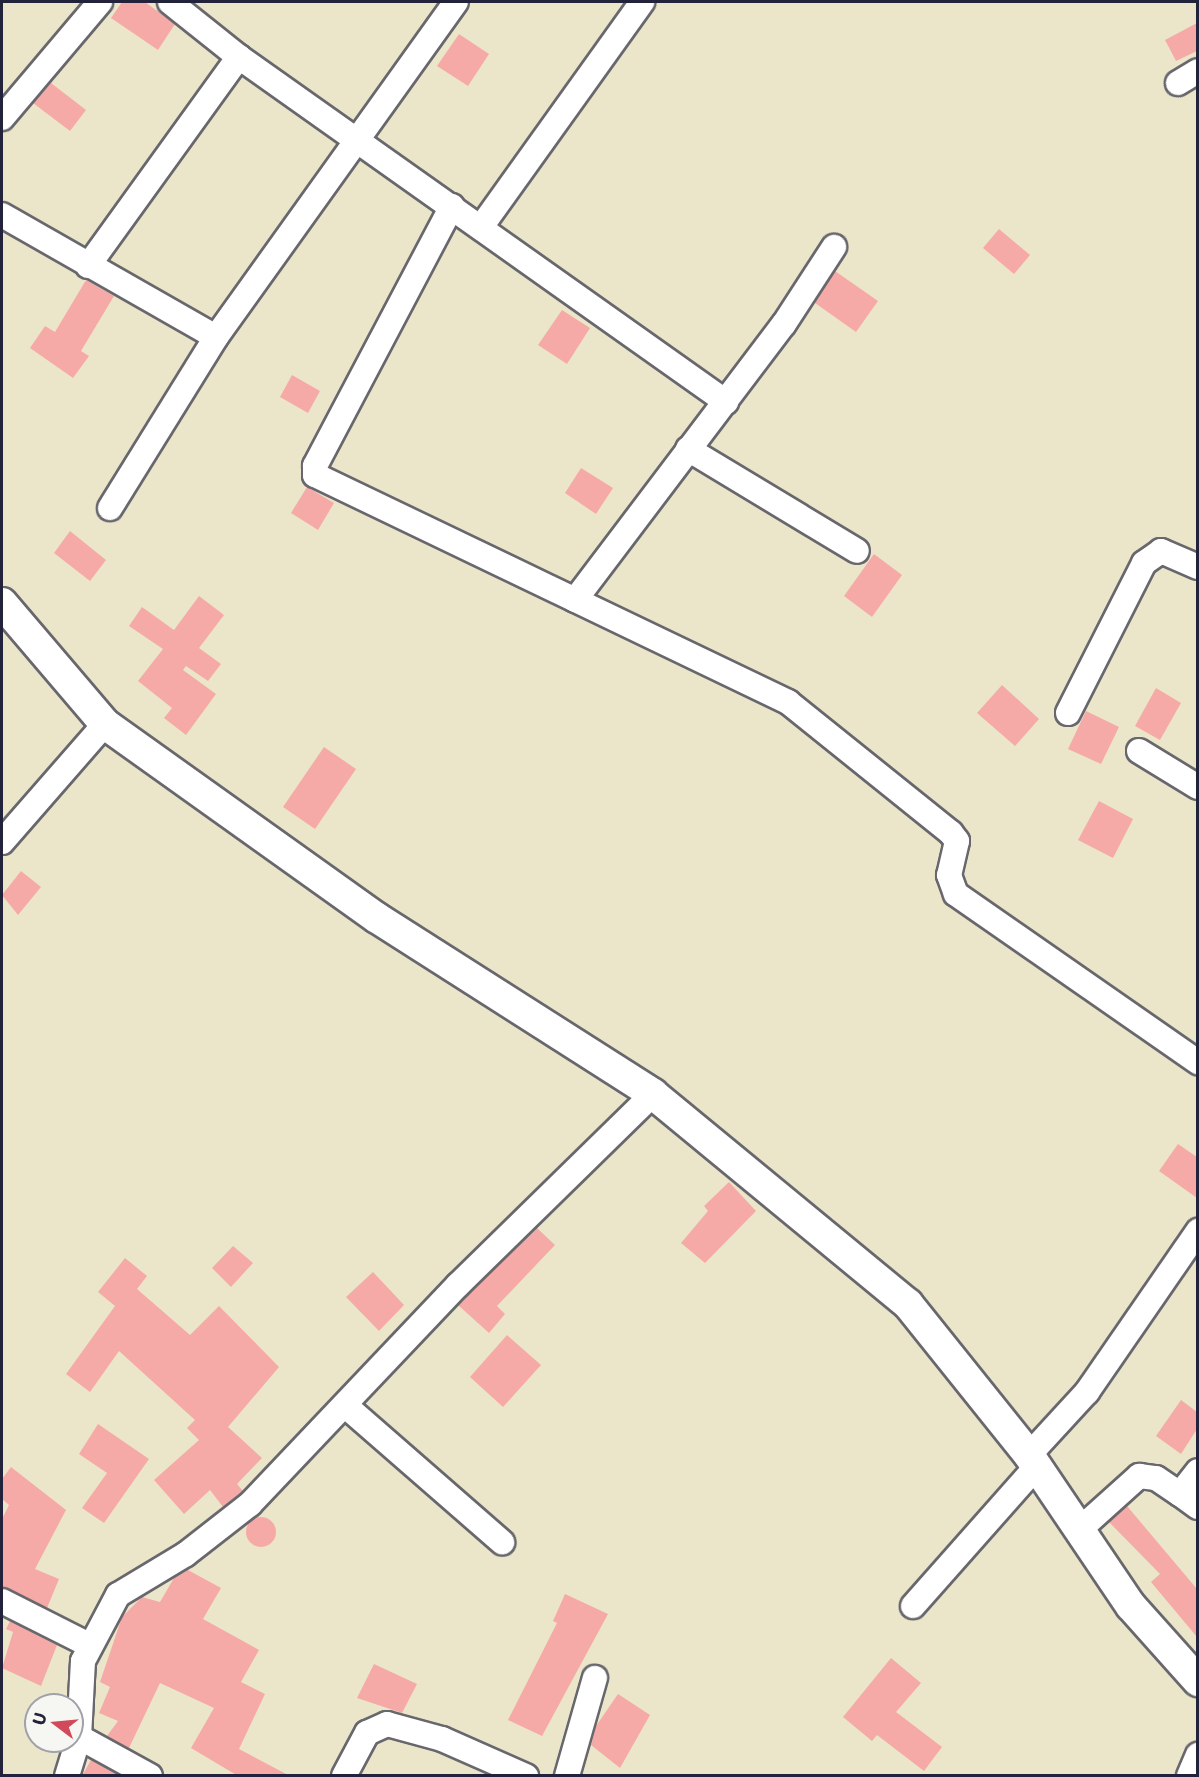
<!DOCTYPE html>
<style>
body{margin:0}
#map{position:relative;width:1199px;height:1777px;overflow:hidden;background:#ebe6c9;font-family:"Playpen Sans",sans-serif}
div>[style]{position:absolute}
.building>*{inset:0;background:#f6aaa7}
.round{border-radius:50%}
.roads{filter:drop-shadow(2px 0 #68676d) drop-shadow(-2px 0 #68676d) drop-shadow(0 2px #68676d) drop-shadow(0 -2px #68676d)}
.minor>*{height:24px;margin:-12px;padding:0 12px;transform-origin:12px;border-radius:12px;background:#fff}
.tertiary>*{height:30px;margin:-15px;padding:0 15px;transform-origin:15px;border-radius:15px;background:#fff}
span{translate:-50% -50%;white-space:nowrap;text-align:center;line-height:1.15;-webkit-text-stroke:4.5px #f6f6f2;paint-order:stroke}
.frame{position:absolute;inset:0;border:3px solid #22223b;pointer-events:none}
.north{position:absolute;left:24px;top:1693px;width:60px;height:60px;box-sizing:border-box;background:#f6f6f2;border:2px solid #a1a1a9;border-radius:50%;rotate:286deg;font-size:16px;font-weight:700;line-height:24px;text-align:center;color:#22223b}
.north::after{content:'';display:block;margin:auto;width:21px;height:27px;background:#d1495b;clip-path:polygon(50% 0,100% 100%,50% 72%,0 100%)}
</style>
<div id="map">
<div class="building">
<div style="clip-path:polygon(122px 2px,145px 2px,175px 24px,158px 50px,111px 18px)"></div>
<div style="clip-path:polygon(1197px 23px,1197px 51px,1176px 61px,1165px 40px)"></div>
<div style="clip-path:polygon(459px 34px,489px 54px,468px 86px,437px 66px)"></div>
<div style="clip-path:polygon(51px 83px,86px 110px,70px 131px,33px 103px)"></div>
<div style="clip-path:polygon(999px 229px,1030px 255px,1014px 274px,983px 248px)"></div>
<div style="clip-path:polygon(835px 271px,878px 301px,856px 332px,815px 303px)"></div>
<div style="clip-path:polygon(86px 280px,114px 296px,81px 351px,89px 356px,73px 378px,30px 348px,45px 326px,55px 332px)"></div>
<div style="clip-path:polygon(562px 310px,590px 328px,567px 364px,538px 345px)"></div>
<div style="clip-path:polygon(292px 375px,320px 391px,308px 413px,280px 397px)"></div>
<div style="clip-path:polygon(581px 468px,613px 488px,596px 514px,565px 493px)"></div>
<div style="clip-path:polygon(307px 487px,334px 503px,318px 530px,291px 513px)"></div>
<div style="clip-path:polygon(70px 531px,106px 560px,90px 581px,54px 553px)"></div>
<div style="clip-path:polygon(874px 554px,902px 575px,872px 617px,844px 596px)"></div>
<div style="clip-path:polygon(199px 596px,224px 615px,199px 648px,221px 664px,208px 681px,186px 666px,183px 670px,216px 694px,186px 735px,164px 718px,172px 708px,138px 681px,163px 649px,129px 626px,142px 607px,174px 630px)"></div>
<div style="clip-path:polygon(1002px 685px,1039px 719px,1015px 746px,977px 713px)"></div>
<div style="clip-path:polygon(1156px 688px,1181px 703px,1160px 740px,1135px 726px)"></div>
<div style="clip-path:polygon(1086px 711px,1119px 727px,1101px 764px,1068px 749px)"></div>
<div style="clip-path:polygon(324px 747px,356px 769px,315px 829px,283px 807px)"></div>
<div style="clip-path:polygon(1099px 801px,1133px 819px,1113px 858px,1078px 840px)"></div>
<div style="clip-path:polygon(21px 871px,41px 887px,18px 915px,2px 895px)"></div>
<div style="clip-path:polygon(1178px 1144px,1197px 1157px,1197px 1198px,1159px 1171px)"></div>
<div style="clip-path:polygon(729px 1182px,756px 1211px,705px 1263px,681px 1243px,708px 1211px,704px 1206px)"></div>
<div style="clip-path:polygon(537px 1228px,555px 1245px,497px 1306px,505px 1314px,489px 1333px,458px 1305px)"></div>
<div style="clip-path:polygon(233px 1246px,253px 1263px,231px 1287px,212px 1268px)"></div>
<div style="clip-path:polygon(125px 1258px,147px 1276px,137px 1289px,190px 1335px,219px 1306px,279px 1367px,228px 1427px,262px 1458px,237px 1484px,243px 1491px,223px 1507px,210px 1490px,184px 1514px,154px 1480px,199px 1440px,187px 1428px,195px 1420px,119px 1351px,90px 1392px,66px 1374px,115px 1306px,98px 1292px)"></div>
<div style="clip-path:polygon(373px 1272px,404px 1305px,379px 1331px,346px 1297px)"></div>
<div style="clip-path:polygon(507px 1335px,541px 1365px,503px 1407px,470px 1377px)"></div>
<div style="clip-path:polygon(1181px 1400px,1197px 1412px,1197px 1429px,1181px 1454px,1156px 1436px)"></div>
<div style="clip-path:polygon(98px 1424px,149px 1459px,104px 1523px,82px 1508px,107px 1473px,79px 1454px)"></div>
<div style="clip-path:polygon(11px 1467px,66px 1510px,35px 1569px,59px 1579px,47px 1608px,2px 1587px,2px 1519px,9px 1505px,2px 1499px,2px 1479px)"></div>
<div style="clip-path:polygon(1127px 1506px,1197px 1589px,1197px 1637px,1151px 1582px,1160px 1574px,1109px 1522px)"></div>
<div class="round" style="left:246px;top:1517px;width:30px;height:30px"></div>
<div style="clip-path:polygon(188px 1570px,221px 1588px,203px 1619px,259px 1650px,241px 1682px,265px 1694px,239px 1749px,290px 1776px,238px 1776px,191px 1748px,214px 1708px,160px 1683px,129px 1748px,107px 1736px,118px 1721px,99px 1713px,110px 1687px,100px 1682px,122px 1617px,142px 1597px,160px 1602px,174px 1578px)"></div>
<div style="clip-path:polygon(565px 1594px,608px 1614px,542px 1736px,508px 1720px,557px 1623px,553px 1621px)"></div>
<div style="clip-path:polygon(10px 1621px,57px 1645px,41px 1686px,2px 1668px,13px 1632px,6px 1629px)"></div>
<div style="clip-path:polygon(891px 1658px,921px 1683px,896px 1712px,942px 1747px,924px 1771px,877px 1735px,872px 1741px,843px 1717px)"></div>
<div style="clip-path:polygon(374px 1664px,417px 1684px,402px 1713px,357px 1698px)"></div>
<div style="clip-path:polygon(618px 1694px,650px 1715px,620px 1768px,591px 1745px,596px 1726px)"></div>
<div style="clip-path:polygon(91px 1760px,117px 1774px,116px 1776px,82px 1776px)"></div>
</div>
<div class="roads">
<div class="minor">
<div style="left:170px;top:2px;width:88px;rotate:38.6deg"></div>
<div style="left:239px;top:57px;width:597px;rotate:35.31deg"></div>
<div style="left:1178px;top:83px;width:23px;rotate:-31deg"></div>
<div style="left:2px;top:118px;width:152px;rotate:-49.8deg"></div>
<div style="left:452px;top:206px;width:294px;rotate:117.8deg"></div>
<div style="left:315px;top:466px;width:9px;rotate:90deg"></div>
<div style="left:315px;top:475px;width:525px;rotate:25.64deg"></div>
<div style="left:788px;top:702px;width:209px;rotate:38.8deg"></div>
<div style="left:951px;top:833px;width:10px;rotate:53deg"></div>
<div style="left:957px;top:841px;width:35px;rotate:103deg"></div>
<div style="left:949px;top:875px;width:20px;rotate:70deg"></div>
<div style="left:956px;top:894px;width:295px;rotate:34.8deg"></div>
<div style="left:2px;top:215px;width:246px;rotate:29.7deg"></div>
<div style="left:216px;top:337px;width:412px;rotate:-54.4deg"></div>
<div style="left:481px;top:227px;width:277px;rotate:-54.4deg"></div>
<div style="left:88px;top:266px;width:258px;rotate:-54.2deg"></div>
<div style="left:688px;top:449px;width:197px;rotate:31.1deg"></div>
<div style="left:110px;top:508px;width:201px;rotate:-58.2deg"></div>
<div style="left:575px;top:600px;width:346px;rotate:-52.9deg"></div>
<div style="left:784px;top:324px;width:92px;rotate:-57deg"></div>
<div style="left:1068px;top:713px;width:168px;rotate:-63.1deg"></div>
<div style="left:1144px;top:563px;width:21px;rotate:-35deg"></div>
<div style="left:1161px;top:551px;width:40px;rotate:23.4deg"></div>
<div style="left:1139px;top:751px;width:69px;rotate:31.4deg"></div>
<div style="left:2px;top:842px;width:157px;rotate:-48.9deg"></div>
<div style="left:347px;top:1407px;width:206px;rotate:41.1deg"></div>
<div style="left:1029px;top:1455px;width:86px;rotate:-47.4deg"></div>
<div style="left:1087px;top:1392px;width:196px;rotate:-55.4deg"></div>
<div style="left:1180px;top:1494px;width:22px;rotate:36deg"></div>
<div style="left:1079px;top:1530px;width:81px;rotate:-42deg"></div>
<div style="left:1139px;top:1476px;width:17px;rotate:7deg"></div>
<div style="left:1156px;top:1478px;width:29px;rotate:34deg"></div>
<div style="left:1180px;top:1494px;width:29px;rotate:-52deg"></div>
<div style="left:2px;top:1601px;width:97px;rotate:26.8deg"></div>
<div style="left:913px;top:1606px;width:186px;rotate:-48.5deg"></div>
<div style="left:79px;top:1737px;width:81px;rotate:28.8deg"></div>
<div style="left:67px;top:1776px;width:41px;rotate:-72.9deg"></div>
<div style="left:79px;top:1737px;width:76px;rotate:-87deg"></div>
<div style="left:83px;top:1661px;width:75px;rotate:-62.1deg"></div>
<div style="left:118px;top:1595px;width:79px;rotate:-31.1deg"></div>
<div style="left:186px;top:1554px;width:81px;rotate:-38deg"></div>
<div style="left:250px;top:1504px;width:302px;rotate:-46.5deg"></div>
<div style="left:458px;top:1285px;width:273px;rotate:-44.4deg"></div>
<div style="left:344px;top:1776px;width:49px;rotate:-61.9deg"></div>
<div style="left:367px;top:1733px;width:22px;rotate:-24deg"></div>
<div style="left:387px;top:1724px;width:57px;rotate:15.3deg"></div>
<div style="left:442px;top:1739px;width:92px;rotate:23.8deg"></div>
<div style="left:567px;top:1776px;width:102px;rotate:-74.1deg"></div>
<div style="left:1189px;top:1776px;width:23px;rotate:-67deg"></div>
</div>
<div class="tertiary">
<div style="left:2px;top:603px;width:159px;rotate:49.6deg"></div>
<div style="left:105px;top:724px;width:334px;rotate:35.5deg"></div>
<div style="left:377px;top:918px;width:327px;rotate:32.5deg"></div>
<div style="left:653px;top:1094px;width:330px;rotate:39.5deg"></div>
<div style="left:908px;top:1304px;width:193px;rotate:51.3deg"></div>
<div style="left:1029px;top:1455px;width:182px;rotate:56deg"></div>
<div style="left:1131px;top:1606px;width:101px;rotate:48.2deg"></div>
</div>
</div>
<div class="frame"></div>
<div class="north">U</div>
</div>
